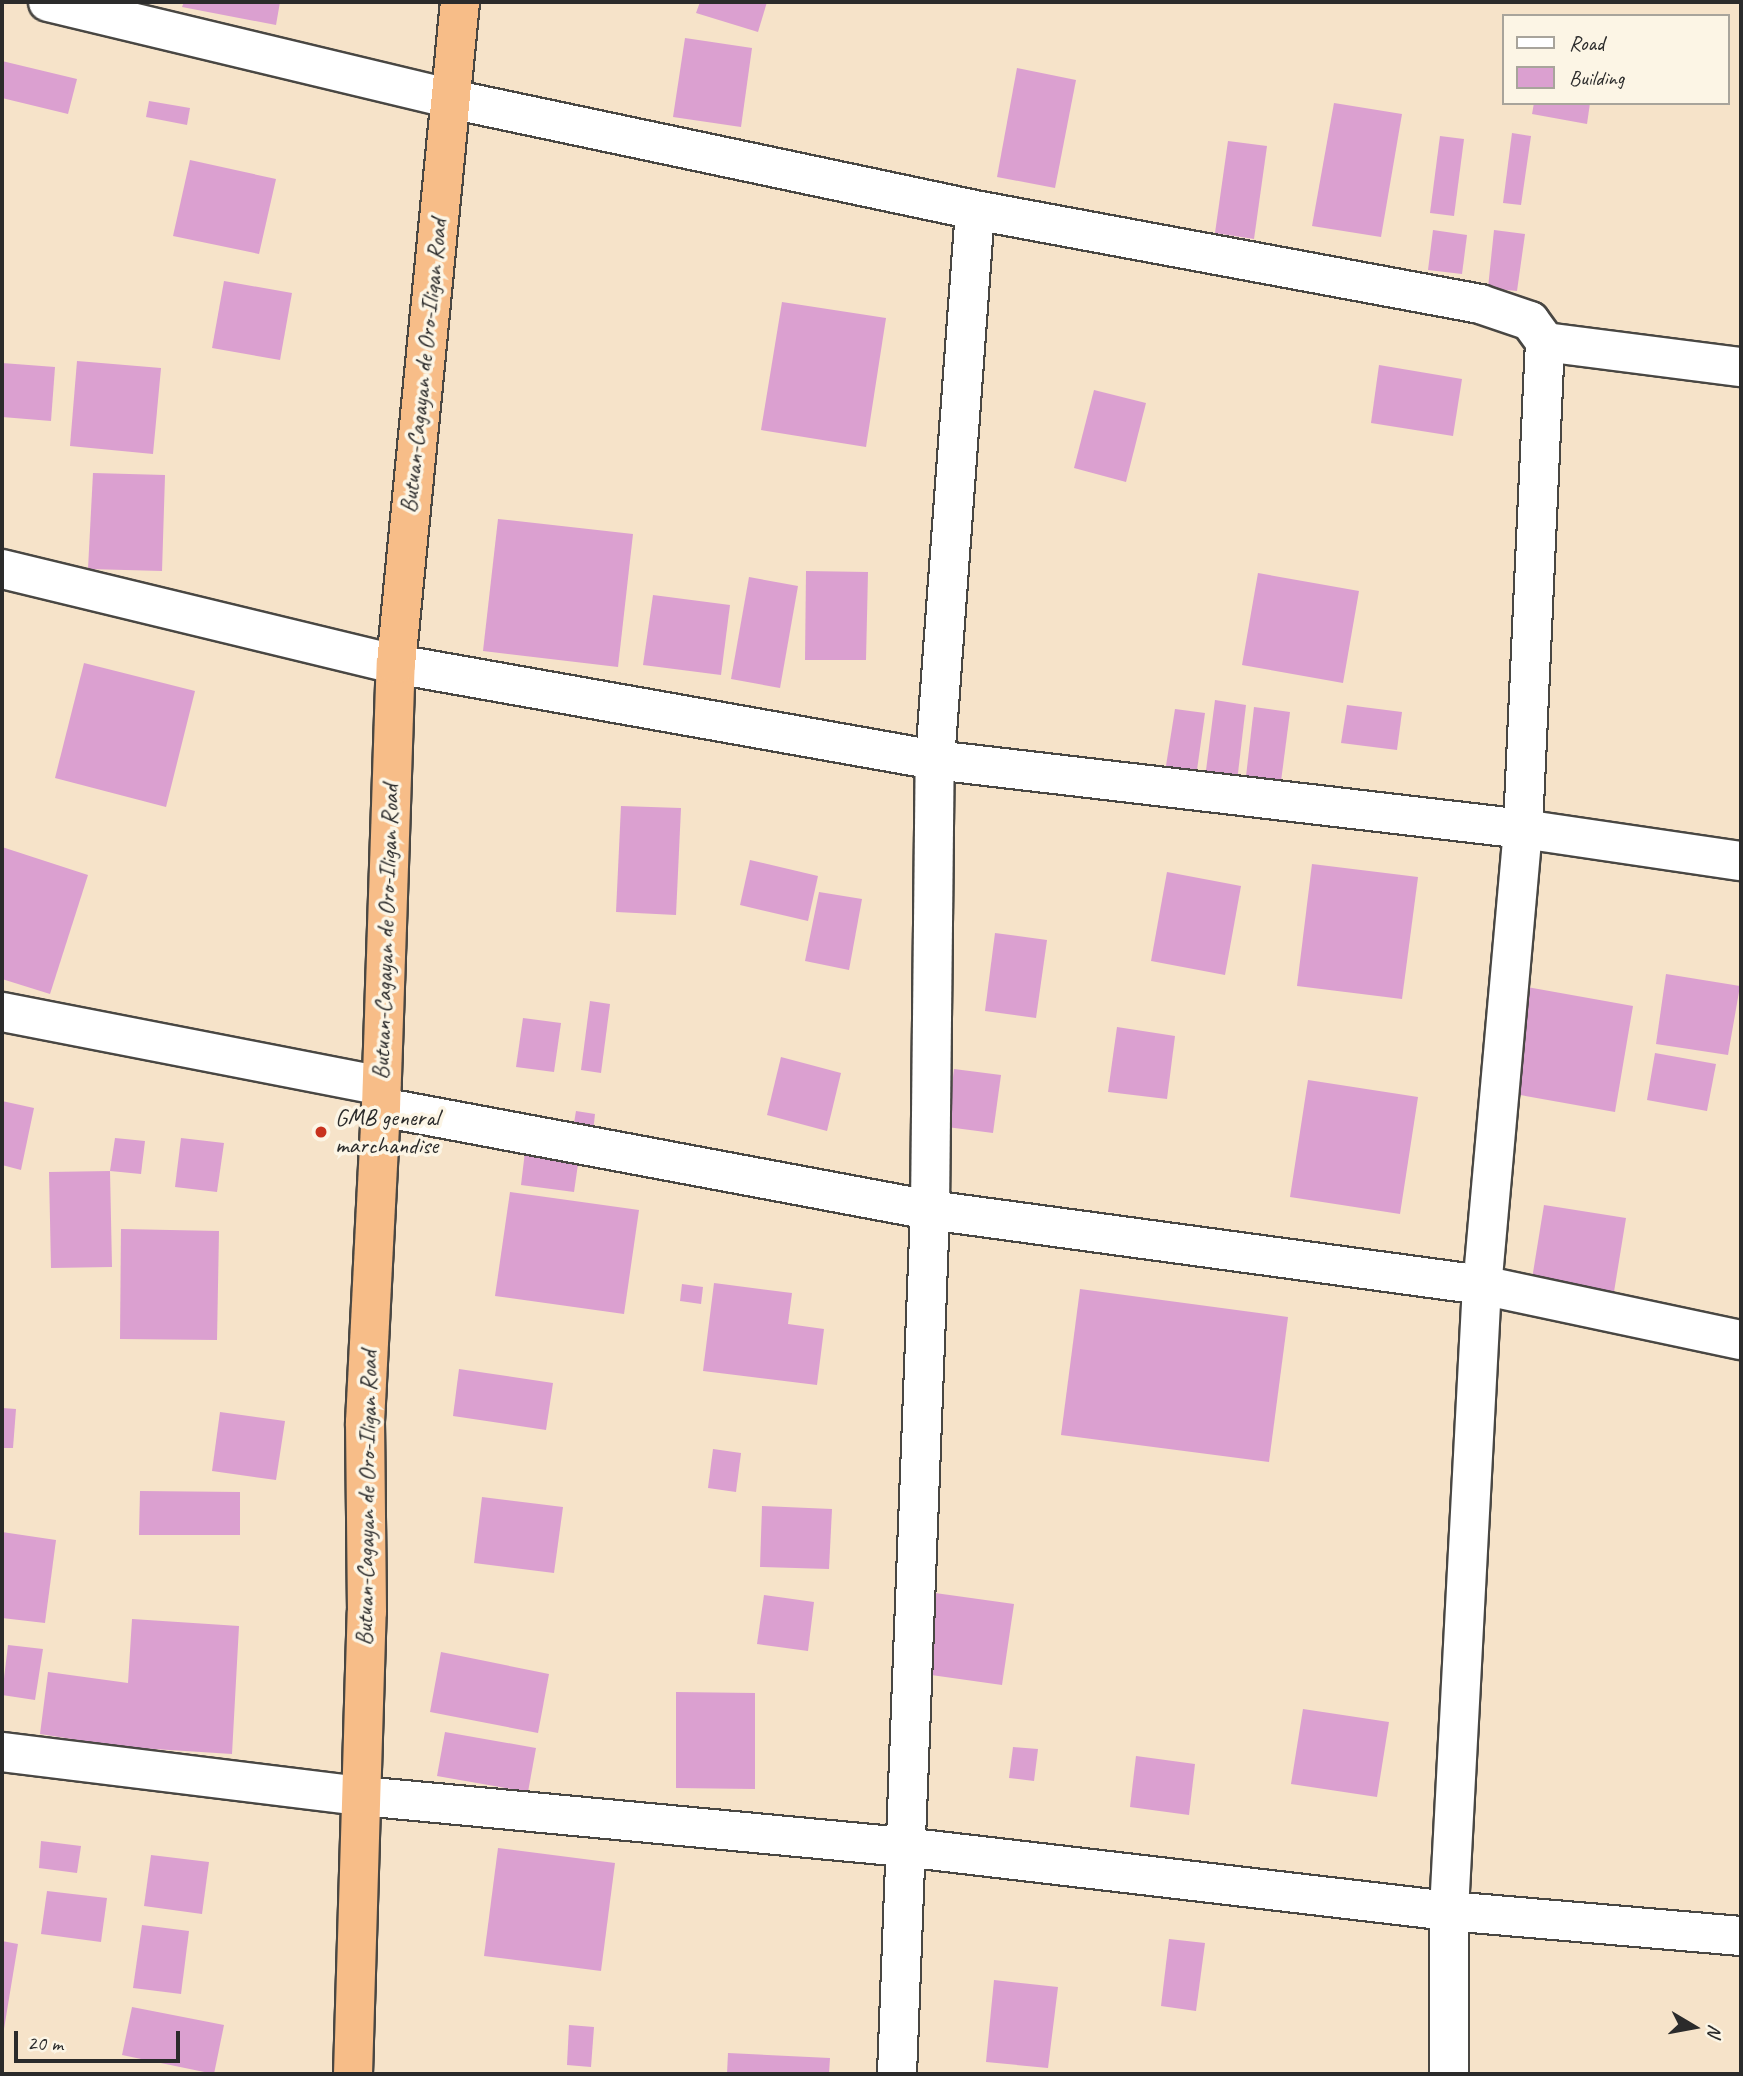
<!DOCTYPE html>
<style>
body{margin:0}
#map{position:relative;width:1743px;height:2076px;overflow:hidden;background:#f6e3c9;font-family:Caveat,sans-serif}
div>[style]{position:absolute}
.building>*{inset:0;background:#dba0d0}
.roads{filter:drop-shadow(2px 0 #494743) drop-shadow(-2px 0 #494743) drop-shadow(0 2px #494743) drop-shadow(0 -2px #494743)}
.minor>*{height:38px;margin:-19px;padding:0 19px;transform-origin:19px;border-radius:19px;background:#fff}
.highway>*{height:38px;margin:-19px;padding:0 19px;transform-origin:19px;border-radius:19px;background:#f7bd88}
.dots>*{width:19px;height:19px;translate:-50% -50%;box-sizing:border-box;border:4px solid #fcf5e5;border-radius:50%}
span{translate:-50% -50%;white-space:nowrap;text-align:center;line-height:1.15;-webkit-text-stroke:7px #fcf5e5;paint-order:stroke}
.street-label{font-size:24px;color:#2b2b2b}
.poi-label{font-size:24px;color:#2b2b2b}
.left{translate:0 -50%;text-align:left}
.frame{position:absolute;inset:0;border:4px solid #2b2b2b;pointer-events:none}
.legend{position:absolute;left:1502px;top:14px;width:228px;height:91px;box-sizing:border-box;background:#fcf5e5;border:2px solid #a8a49b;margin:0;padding:9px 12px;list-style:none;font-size:21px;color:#2b2b2b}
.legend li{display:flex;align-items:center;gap:14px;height:35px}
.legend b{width:35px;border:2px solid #a8a49b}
.north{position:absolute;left:1659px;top:1992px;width:70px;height:70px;-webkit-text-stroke:5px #fcf5e5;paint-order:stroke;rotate:100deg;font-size:19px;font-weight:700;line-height:28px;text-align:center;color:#2b2b2b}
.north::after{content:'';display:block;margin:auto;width:24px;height:32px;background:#2b2b2b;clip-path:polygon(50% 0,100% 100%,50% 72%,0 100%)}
.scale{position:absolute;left:14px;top:2031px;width:166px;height:32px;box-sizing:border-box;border:4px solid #2b2b2b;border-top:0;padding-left:9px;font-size:21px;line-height:24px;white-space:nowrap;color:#2b2b2b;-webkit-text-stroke:5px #fcf5e5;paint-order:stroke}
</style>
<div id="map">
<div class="building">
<div style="clip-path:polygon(184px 2px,280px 2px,276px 25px,182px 7px)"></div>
<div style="clip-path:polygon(700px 2px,767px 2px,758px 32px,696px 13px)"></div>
<div style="clip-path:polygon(685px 38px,752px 48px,741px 127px,673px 117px)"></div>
<div style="clip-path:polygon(2px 61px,77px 79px,68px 114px,2px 98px)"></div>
<div style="clip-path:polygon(1017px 68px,1076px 80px,1055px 188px,997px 177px)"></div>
<div style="clip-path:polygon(149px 101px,190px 108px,187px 125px,146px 117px)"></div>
<div style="clip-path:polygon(1334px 103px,1402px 114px,1381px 237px,1312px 226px)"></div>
<div style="clip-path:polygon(1534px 103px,1590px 103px,1587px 124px,1532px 114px)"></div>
<div style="clip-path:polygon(1512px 133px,1531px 136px,1521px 205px,1503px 203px)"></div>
<div style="clip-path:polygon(1440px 136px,1464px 139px,1454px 216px,1430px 213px)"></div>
<div style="clip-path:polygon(1228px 141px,1267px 146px,1254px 239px,1215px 233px)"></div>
<div style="clip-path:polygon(190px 160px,276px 179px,259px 254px,173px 236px)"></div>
<div style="clip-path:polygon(1433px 230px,1467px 235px,1462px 274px,1428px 270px)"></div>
<div style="clip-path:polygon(1494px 230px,1525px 234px,1517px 291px,1488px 288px)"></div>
<div style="clip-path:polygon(224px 281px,292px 293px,280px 360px,212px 348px)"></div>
<div style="clip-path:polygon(782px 302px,886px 318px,866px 447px,761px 430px)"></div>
<div style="clip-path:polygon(77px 361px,161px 368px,153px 454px,70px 446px)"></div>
<div style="clip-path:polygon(2px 363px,55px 367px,51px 421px,2px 417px)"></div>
<div style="clip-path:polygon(1379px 365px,1462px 379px,1453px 436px,1371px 423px)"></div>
<div style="clip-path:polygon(1094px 390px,1146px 403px,1126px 482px,1074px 468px)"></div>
<div style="clip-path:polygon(93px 473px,165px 475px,162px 571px,88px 569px)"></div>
<div style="clip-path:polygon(498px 519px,633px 534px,618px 667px,483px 651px)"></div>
<div style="clip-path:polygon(806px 571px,868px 572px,866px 660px,805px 660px)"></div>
<div style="clip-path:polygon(1258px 573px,1359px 591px,1343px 683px,1242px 665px)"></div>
<div style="clip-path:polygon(749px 577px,798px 586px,780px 688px,731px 679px)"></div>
<div style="clip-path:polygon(653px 595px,730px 605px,721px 675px,643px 665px)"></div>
<div style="clip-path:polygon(84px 663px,195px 691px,166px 807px,55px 778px)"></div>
<div style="clip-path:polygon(1215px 700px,1246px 705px,1236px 790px,1204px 786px)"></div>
<div style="clip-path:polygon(1347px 705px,1402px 712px,1397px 750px,1341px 743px)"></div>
<div style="clip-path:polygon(1254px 707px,1290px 712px,1280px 789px,1245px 785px)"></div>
<div style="clip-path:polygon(1175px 709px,1205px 713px,1196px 777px,1165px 772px)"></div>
<div style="clip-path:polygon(621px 806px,681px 808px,676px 915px,616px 912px)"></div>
<div style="clip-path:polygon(2px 847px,88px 875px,50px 994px,2px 979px)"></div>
<div style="clip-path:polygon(750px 860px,818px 876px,808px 921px,740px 905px)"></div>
<div style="clip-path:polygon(1312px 864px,1418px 877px,1402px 999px,1297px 986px)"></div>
<div style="clip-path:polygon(1167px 872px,1241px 886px,1225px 975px,1151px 961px)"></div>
<div style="clip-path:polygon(819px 892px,862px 899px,849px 970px,805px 961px)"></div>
<div style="clip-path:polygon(995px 933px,1047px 940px,1036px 1018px,985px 1011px)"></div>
<div style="clip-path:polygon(1666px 974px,1740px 986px,1728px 1055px,1656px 1044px)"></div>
<div style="clip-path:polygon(1527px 987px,1633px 1006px,1615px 1112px,1509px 1093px)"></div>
<div style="clip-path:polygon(590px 1001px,610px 1004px,601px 1073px,581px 1070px)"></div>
<div style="clip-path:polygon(523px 1018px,561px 1023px,554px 1072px,516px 1067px)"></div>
<div style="clip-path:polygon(1117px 1027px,1175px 1036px,1167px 1099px,1108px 1092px)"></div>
<div style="clip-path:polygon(1655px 1053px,1716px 1064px,1707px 1111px,1647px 1100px)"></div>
<div style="clip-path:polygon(781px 1057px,841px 1073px,827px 1131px,767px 1115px)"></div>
<div style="clip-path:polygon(954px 1069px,1001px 1075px,993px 1133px,947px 1127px)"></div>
<div style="clip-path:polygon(1308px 1080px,1418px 1097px,1400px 1214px,1290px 1197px)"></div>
<div style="clip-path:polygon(2px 1101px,34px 1108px,21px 1170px,2px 1165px)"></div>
<div style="clip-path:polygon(576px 1111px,595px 1114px,593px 1132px,573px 1129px)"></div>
<div style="clip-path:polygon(115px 1138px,145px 1141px,141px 1174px,110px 1171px)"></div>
<div style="clip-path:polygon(181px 1138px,224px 1143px,217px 1192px,175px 1187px)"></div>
<div style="clip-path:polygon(526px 1143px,580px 1150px,574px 1192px,521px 1185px)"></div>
<div style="clip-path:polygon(110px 1171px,112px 1267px,51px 1268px,49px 1172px)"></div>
<div style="clip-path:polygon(510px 1192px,639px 1210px,624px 1314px,495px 1296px)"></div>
<div style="clip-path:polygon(1544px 1205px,1626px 1218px,1613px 1298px,1531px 1285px)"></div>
<div style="clip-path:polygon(121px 1229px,219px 1231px,217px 1340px,120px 1339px)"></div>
<div style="clip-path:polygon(714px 1283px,792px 1293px,788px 1324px,824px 1329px,817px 1385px,703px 1371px)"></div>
<div style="clip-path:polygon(682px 1284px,703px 1287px,701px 1304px,680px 1301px)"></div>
<div style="clip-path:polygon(1080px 1289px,1288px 1317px,1269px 1462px,1061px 1435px)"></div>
<div style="clip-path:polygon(459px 1369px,553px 1383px,546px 1430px,453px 1416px)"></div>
<div style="clip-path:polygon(2px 1408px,16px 1409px,13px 1448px,2px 1448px)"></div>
<div style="clip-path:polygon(220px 1412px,285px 1421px,276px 1480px,212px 1471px)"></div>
<div style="clip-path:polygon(713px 1449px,741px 1453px,736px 1492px,708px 1488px)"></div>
<div style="clip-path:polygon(140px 1491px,240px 1492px,240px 1535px,139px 1535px)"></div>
<div style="clip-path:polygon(482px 1497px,563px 1507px,554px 1573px,474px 1563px)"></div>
<div style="clip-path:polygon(762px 1506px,832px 1509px,829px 1569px,760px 1567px)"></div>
<div style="clip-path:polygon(2px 1532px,56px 1540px,45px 1623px,2px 1618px)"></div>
<div style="clip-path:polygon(928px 1592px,1014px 1604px,1002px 1685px,917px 1673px)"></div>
<div style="clip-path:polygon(764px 1595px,814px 1602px,808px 1651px,757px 1644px)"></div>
<div style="clip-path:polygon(132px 1619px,239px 1626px,232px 1754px,123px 1747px,40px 1734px,48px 1672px,128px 1683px)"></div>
<div style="clip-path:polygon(8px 1645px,43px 1649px,35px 1700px,2px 1695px)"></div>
<div style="clip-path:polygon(441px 1652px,549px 1674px,538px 1733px,430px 1712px)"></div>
<div style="clip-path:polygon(676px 1692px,755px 1693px,755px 1789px,676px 1788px)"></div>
<div style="clip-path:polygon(1303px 1709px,1389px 1722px,1377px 1797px,1291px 1784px)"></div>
<div style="clip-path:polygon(445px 1732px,536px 1748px,528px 1792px,437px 1776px)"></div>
<div style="clip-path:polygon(1013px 1747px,1038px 1749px,1034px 1781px,1009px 1778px)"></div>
<div style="clip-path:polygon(1136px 1756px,1195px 1764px,1189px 1815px,1130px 1807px)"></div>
<div style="clip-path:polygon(41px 1841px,81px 1846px,77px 1873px,39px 1868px)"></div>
<div style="clip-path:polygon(498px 1848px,615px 1863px,601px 1971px,484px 1956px)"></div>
<div style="clip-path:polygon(151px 1855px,209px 1862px,202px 1914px,144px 1906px)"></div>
<div style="clip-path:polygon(47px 1891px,107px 1898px,101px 1942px,41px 1934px)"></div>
<div style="clip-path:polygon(142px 1925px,189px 1931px,181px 1994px,133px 1988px)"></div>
<div style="clip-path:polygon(1169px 1939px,1205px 1943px,1196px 2011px,1161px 2006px)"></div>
<div style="clip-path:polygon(2px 1941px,18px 1944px,3px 2035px,2px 2034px)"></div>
<div style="clip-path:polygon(994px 1980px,1058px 1987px,1048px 2068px,986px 2062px)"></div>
<div style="clip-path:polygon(132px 2007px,224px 2025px,214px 2074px,122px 2055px)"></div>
<div style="clip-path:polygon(569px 2025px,594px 2027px,591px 2067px,567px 2065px)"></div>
<div style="clip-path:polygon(728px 2053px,830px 2058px,829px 2074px,727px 2074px)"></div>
</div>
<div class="roads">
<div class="minor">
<div style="left:48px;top:2px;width:415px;rotate:13.5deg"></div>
<div style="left:451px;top:99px;width:536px;rotate:11.96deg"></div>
<div style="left:975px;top:210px;width:514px;rotate:10.54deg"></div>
<div style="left:1480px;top:304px;width:53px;rotate:18.8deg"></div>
<div style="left:1530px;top:321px;width:26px;rotate:54deg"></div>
<div style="left:1545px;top:342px;width:487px;rotate:92.6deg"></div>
<div style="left:1523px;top:829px;width:458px;rotate:95.1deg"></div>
<div style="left:1482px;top:1285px;width:627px;rotate:93.02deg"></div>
<div style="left:1449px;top:1911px;width:163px;rotate:90deg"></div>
<div style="left:1545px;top:342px;width:198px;rotate:7.3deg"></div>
<div style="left:2px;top:569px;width:405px;rotate:13.6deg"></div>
<div style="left:396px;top:664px;width:547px;rotate:10.1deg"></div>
<div style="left:935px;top:760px;width:592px;rotate:6.69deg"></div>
<div style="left:1523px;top:829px;width:220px;rotate:8.4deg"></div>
<div style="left:2px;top:1012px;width:386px;rotate:11deg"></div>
<div style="left:381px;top:1107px;width:559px;rotate:10.63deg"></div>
<div style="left:930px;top:1210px;width:557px;rotate:7.74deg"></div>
<div style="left:1482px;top:1285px;width:265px;rotate:12deg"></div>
<div style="left:2px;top:1752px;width:363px;rotate:7deg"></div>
<div style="left:362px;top:1796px;width:544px;rotate:5.38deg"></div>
<div style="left:904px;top:1847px;width:549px;rotate:6.7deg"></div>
<div style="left:1449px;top:1911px;width:293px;rotate:4.9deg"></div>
<div style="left:897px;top:2074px;width:865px;rotate:-87.81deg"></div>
<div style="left:930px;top:1210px;width:450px;rotate:-89.4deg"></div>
<div style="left:935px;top:760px;width:551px;rotate:-85.84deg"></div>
</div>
<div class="highway">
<div style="left:353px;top:2074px;width:462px;rotate:-88.3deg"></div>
<div style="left:367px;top:1612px;width:190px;rotate:-90.6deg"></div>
<div style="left:365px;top:1422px;width:315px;rotate:-87.1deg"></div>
<div style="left:381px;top:1107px;width:443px;rotate:-88.1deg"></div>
<div style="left:396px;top:664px;width:665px;rotate:-84.48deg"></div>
</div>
</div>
<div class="dots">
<div style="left:321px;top:1132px;background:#c8321e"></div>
</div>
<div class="street-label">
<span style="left:424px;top:366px;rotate:-84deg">Butuan-Cagayan de Oro-Iligan Road</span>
<span style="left:386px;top:932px;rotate:-88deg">Butuan-Cagayan de Oro-Iligan Road</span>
<span style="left:367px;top:1498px;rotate:-89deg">Butuan-Cagayan de Oro-Iligan Road</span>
</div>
<div class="poi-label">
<span class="left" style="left:335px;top:1132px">GMB general<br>marchandise</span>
</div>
<div class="frame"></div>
<ul class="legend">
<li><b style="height:9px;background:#fff"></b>Road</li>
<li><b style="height:19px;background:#dba0d0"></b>Building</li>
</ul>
<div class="north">N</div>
<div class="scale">20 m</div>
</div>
